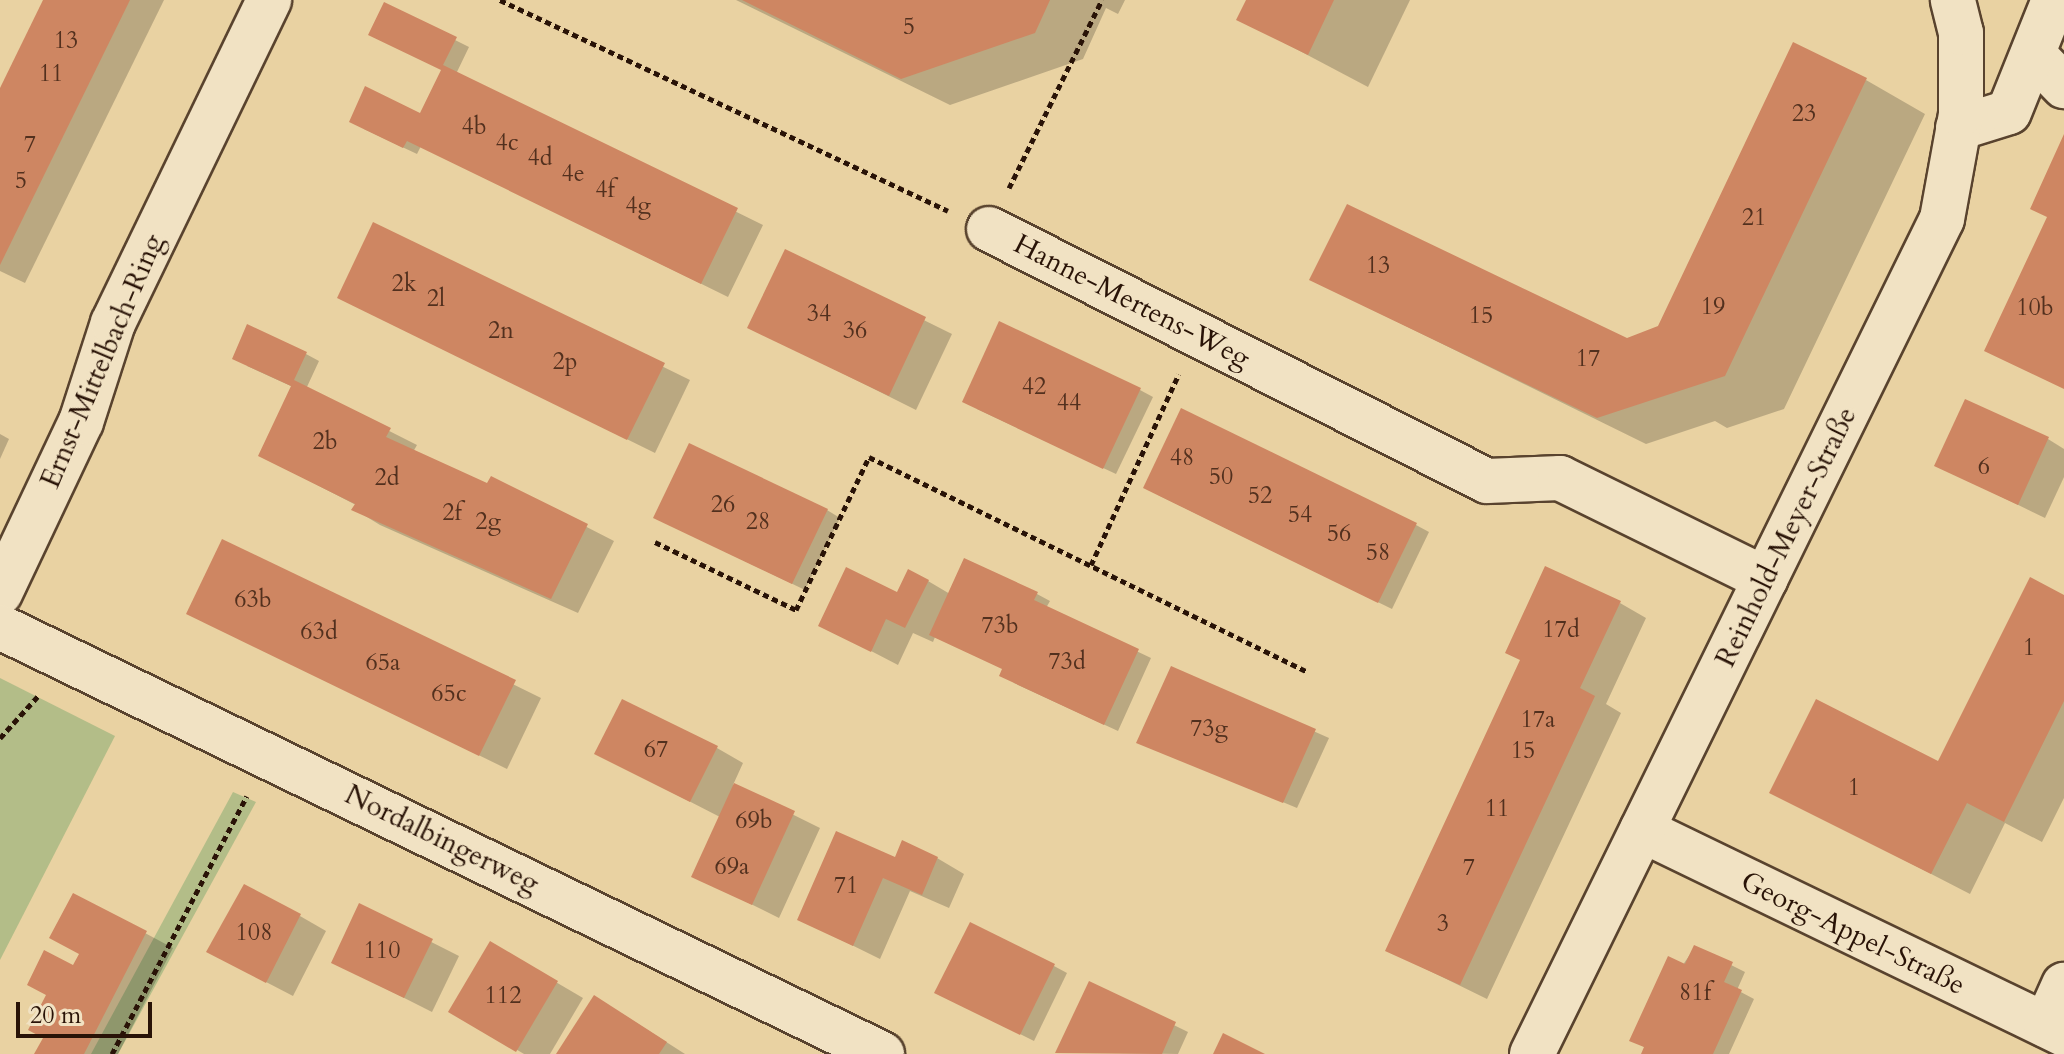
<!DOCTYPE html>
<meta charset="utf-8">
<style>
body{margin:0}
#map{position:relative;width:2064px;height:1054px;overflow:hidden;background:#e9d2a2;font-family:Cardo,serif}
div>[style]{position:absolute}
.green>*{inset:0;background:#b3bd88}
.shadow>*{inset:0;background:#0003}
.building>*{inset:0;background:#ce8662}
.path>*{height:5px;margin-top:-2.5px;transform-origin:0;background:repeating-linear-gradient(90deg,#291307 0 6px,transparent 0 10px)}
.roads{filter:drop-shadow(2px 0 #59432e) drop-shadow(-2px 0 #59432e) drop-shadow(0 2px #59432e) drop-shadow(0 -2px #59432e)}
.minor>*{height:44px;margin:-22px;padding:0 22px;transform-origin:22px;border-radius:22px;background:#f1e2c3}
span{translate:-50% -50%;white-space:nowrap;text-align:center;line-height:1.15;-webkit-text-stroke:6px #f1e2c3;paint-order:stroke}
.number-label{font-size:24px;color:#52301e}
.number-label span{-webkit-text-stroke-width:0}
.street-label{font-size:28px;color:#291307}
.scale{position:absolute;left:16px;top:1002px;width:136px;height:36px;box-sizing:border-box;border:4px solid #291307;border-top:0;padding-left:10px;font-size:24px;line-height:28px;white-space:nowrap;color:#291307;-webkit-text-stroke:6px #f1e2c3;paint-order:stroke}
</style>
<div id="map">
<div class="green">
<div style="clip-path:polygon(0 678px,115px 736px,0 960px)"></div>
<div style="clip-path:polygon(233px 792px,256px 802px,118px 1054px,91px 1054px)"></div>
</div>
<div class="shadow">
<div style="clip-path:polygon(45px 0,164px 0,25px 283px,0 271px,0 93px)"></div>
<div style="clip-path:polygon(736px 0,1125px 0,1118px 14px,1106px 8px,1083px 59px,950px 105px)"></div>
<div style="clip-path:polygon(1248px 0,1410px 0,1368px 87px,1239px 19px)"></div>
<div style="clip-path:polygon(385px 5px,469px 47px,456px 74px,763px 225px,728px 297px,421px 146px,417px 154px,364px 129px,421px 115px,443px 70px)"></div>
<div style="clip-path:polygon(1866px 80px,1925px 114px,1784px 409px,1727px 428px,1715px 421px,1646px 444px,1312px 280px,1627px 340px,1660px 327px)"></div>
<div style="clip-path:polygon(374px 225px,690px 380px,655px 453px,339px 297px)"></div>
<div style="clip-path:polygon(786px 252px,952px 334px,916px 410px,750px 327px)"></div>
<div style="clip-path:polygon(306px 354px,319px 361px,306px 389px,417px 445px,413px 452px,488px 486px,491px 478px,614px 541px,578px 613px,380px 525px,354px 509px,356px 505px,261px 456px,293px 387px,247px 366px)"></div>
<div style="clip-path:polygon(1140px 390px,1153px 397px,1116px 474px,977px 409px)"></div>
<div style="clip-path:polygon(0 434px,9px 439px,0 459px)"></div>
<div style="clip-path:polygon(2048px 439px,2064px 449px,2064px 477px,2045px 518px,1936px 465px)"></div>
<div style="clip-path:polygon(1158px 495px,1416px 525px,1429px 532px,1392px 609px)"></div>
<div style="clip-path:polygon(827px 510px,840px 518px,805px 590px,668px 524px)"></div>
<div style="clip-path:polygon(223px 542px,541px 698px,507px 769px,189px 613px)"></div>
<div style="clip-path:polygon(928px 581px,950px 594px,1037px 594px,1050px 601px,1046px 608px,1151px 658px,1118px 731px,1014px 683px,1004px 669px,935px 637px,933px 642px,913px 633px,898px 665px,821px 625px)"></div>
<div style="clip-path:polygon(2064px 597px,2064px 798px,2042px 842px,2005px 823px,1970px 894px,1772px 792px,1939px 763px)"></div>
<div style="clip-path:polygon(1620px 603px,1646px 618px,1606px 704px,1621px 713px,1487px 999px,1387px 950px)"></div>
<div style="clip-path:polygon(1172px 668px,1329px 738px,1297px 808px,1139px 742px)"></div>
<div style="clip-path:polygon(717px 748px,743px 763px,733px 785px,820px 828px,779px 918px,694px 876px,720px 817px,597px 754px)"></div>
<div style="clip-path:polygon(937px 858px,964px 874px,949px 908px,910px 891px,880px 959px,799px 919px,896px 860px)"></div>
<div style="clip-path:polygon(74px 895px,173px 948px,118px 1054px,36px 1054px,82px 954px)"></div>
<div style="clip-path:polygon(360px 906px,459px 956px,432px 1012px,333px 962px)"></div>
<div style="clip-path:polygon(300px 916px,326px 931px,293px 996px,235px 966px)"></div>
<div style="clip-path:polygon(491px 944px,583px 998px,550px 1054px,524px 1054px,451px 1011px)"></div>
<div style="clip-path:polygon(1695px 947px,1745px 972px,1737px 990px,1754px 999px,1729px 1054px,1644px 1054px,1646px 1048px,1632px 1040px)"></div>
<div style="clip-path:polygon(1054px 966px,1067px 973px,1034px 1041px,950px 999px)"></div>
<div style="clip-path:polygon(1090px 984px,1188px 1032px,1178px 1054px,1057px 1052px)"></div>
<div style="clip-path:polygon(621px 1013px,685px 1054px,559px 1054px)"></div>
</div>
<div class="building">
<div style="clip-path:polygon(43px 0,130px 0,0 265px,0 88px)"></div>
<div style="clip-path:polygon(742px 0,1050px 0,1035px 33px,901px 79px)"></div>
<div style="clip-path:polygon(1246px 0,1334px 0,1308px 55px,1236px 20px)"></div>
<div style="clip-path:polygon(384px 2px,457px 37px,443px 65px,738px 208px,701px 284px,407px 141px,403px 148px,349px 122px,365px 86px,420px 113px,441px 70px,368px 35px)"></div>
<div style="clip-path:polygon(1793px 42px,1867px 78px,1725px 376px,1597px 418px,1309px 280px,1347px 204px,1627px 338px,1658px 326px)"></div>
<div style="clip-path:polygon(2064px 134px,2064px 389px,1984px 351px,2047px 217px,2030px 209px)"></div>
<div style="clip-path:polygon(373px 222px,665px 363px,627px 440px,337px 298px)"></div>
<div style="clip-path:polygon(785px 249px,926px 317px,889px 396px,747px 328px)"></div>
<div style="clip-path:polygon(999px 321px,1141px 388px,1103px 469px,962px 402px)"></div>
<div style="clip-path:polygon(247px 324px,307px 352px,294px 380px,391px 428px,386px 437px,487px 483px,491px 476px,588px 524px,551px 599px,351px 510px,355px 504px,258px 456px,291px 386px,232px 359px)"></div>
<div style="clip-path:polygon(1965px 399px,2049px 437px,2018px 505px,1934px 466px)"></div>
<div style="clip-path:polygon(1181px 408px,1417px 523px,1378px 603px,1143px 488px)"></div>
<div style="clip-path:polygon(689px 443px,828px 509px,792px 584px,653px 518px)"></div>
<div style="clip-path:polygon(222px 539px,516px 680px,479px 756px,186px 614px)"></div>
<div style="clip-path:polygon(964px 558px,1038px 592px,1034px 600px,1139px 649px,1104px 725px,999px 676px,1002px 669px,929px 635px)"></div>
<div style="clip-path:polygon(1545px 566px,1621px 601px,1580px 688px,1595px 696px,1460px 985px,1385px 951px,1520px 660px,1505px 653px)"></div>
<div style="clip-path:polygon(846px 567px,897px 592px,908px 569px,929px 580px,905px 628px,886px 619px,871px 652px,818px 626px)"></div>
<div style="clip-path:polygon(2030px 577px,2064px 595px,2064px 701px,2004px 822px,1967px 803px,1931px 874px,1769px 793px,1816px 699px,1938px 761px)"></div>
<div style="clip-path:polygon(1171px 666px,1316px 729px,1283px 803px,1136px 743px)"></div>
<div style="clip-path:polygon(622px 699px,718px 746px,690px 802px,594px 754px)"></div>
<div style="clip-path:polygon(734px 783px,795px 811px,752px 905px,691px 877px)"></div>
<div style="clip-path:polygon(836px 831px,895px 857px,902px 840px,938px 857px,922px 895px,883px 878px,853px 946px,797px 920px)"></div>
<div style="clip-path:polygon(244px 884px,301px 914px,266px 983px,206px 952px)"></div>
<div style="clip-path:polygon(73px 893px,147px 931px,84px 1054px,34px 1054px,43px 1038px,28px 1030px,46px 995px,27px 985px,44px 950px,73px 965px,79px 954px,49px 938px)"></div>
<div style="clip-path:polygon(359px 903px,433px 939px,404px 998px,331px 963px)"></div>
<div style="clip-path:polygon(970px 922px,1055px 964px,1020px 1035px,934px 993px)"></div>
<div style="clip-path:polygon(490px 941px,558px 981px,516px 1052px,448px 1012px)"></div>
<div style="clip-path:polygon(1694px 945px,1733px 962px,1724px 982px,1742px 990px,1713px 1054px,1641px 1054px,1644px 1047px,1629px 1041px,1668px 956px,1685px 964px)"></div>
<div style="clip-path:polygon(1089px 981px,1176px 1022px,1162px 1054px,1055px 1053px)"></div>
<div style="clip-path:polygon(594px 995px,667px 1042px,659px 1054px,556px 1054px)"></div>
<div style="clip-path:polygon(1223px 1033px,1265px 1054px,1213px 1054px)"></div>
</div>
<div class="path">
<div style="left:500px;top:0;width:495px;rotate:25.2deg"></div>
<div style="left:1009px;top:188px;width:210px;rotate:-63.7deg"></div>
<div style="left:655px;top:542px;width:157px;rotate:25.7deg"></div>
<div style="left:796px;top:610px;width:170px;rotate:-64.5deg"></div>
<div style="left:869px;top:457px;width:487px;rotate:26.1deg"></div>
<div style="left:1091px;top:565px;width:210px;rotate:-65.3deg"></div>
<div style="left:0;top:738px;width:58px;rotate:-47.8deg"></div>
<div style="left:112px;top:1054px;width:291px;rotate:-62.4deg"></div>
</div>
<div class="roads">
<div class="minor">
<div style="left:2033px;top:54px;width:45px;rotate:45.9deg"></div>
<div style="left:1958px;top:128px;width:53px;rotate:-17.4deg"></div>
<div style="left:2009px;top:112px;width:121px;rotate:-68.1deg"></div>
<div style="left:989px;top:229px;width:558px;rotate:26.84deg"></div>
<div style="left:1487px;top:481px;width:73px;rotate:-2.4deg"></div>
<div style="left:1560px;top:478px;width:229px;rotate:26.2deg"></div>
<div style="left:0;top:593px;width:189px;rotate:-64.7deg"></div>
<div style="left:81px;top:422px;width:104px;rotate:-72.1deg"></div>
<div style="left:113px;top:323px;width:359px;rotate:-64.2deg"></div>
<div style="left:0;top:627px;width:980px;rotate:25.83deg"></div>
<div style="left:1642px;top:830px;width:469px;rotate:25.8deg"></div>
<div style="left:2046px;top:1025px;width:44px;rotate:-65.8deg"></div>
<div style="left:1532px;top:1054px;width:930px;rotate:-63.85deg"></div>
<div style="left:1942px;top:219px;width:107px;rotate:-79.7deg"></div>
<div style="left:1961px;top:114px;width:81px;rotate:-90deg"></div>
<div style="left:1961px;top:33px;width:34px;rotate:-104deg"></div>
</div>
</div>
<div class="number-label">
<span style="left:909px;top:27px">5</span>
<span style="left:66px;top:41px">13</span>
<span style="left:51px;top:74px">11</span>
<span style="left:1804px;top:114px">23</span>
<span style="left:474px;top:127px">4b</span>
<span style="left:507px;top:143px">4c</span>
<span style="left:30px;top:145px">7</span>
<span style="left:540px;top:158px">4d</span>
<span style="left:573px;top:174px">4e</span>
<span style="left:21px;top:181px">5</span>
<span style="left:605px;top:190px">4f</span>
<span style="left:638px;top:206px">4g</span>
<span style="left:1754px;top:218px">21</span>
<span style="left:1378px;top:266px">13</span>
<span style="left:404px;top:284px">2k</span>
<span style="left:436px;top:299px">2l</span>
<span style="left:1713px;top:307px">19</span>
<span style="left:2035px;top:308px">10b</span>
<span style="left:819px;top:314px">34</span>
<span style="left:1481px;top:316px">15</span>
<span style="left:501px;top:331px">2n</span>
<span style="left:855px;top:331px">36</span>
<span style="left:1588px;top:359px">17</span>
<span style="left:565px;top:362px">2p</span>
<span style="left:1034px;top:387px">42</span>
<span style="left:1069px;top:403px">44</span>
<span style="left:325px;top:442px">2b</span>
<span style="left:1182px;top:458px">48</span>
<span style="left:1984px;top:467px">6</span>
<span style="left:1221px;top:477px">50</span>
<span style="left:387px;top:478px">2d</span>
<span style="left:1260px;top:496px">52</span>
<span style="left:723px;top:505px">26</span>
<span style="left:452px;top:513px">2f</span>
<span style="left:1300px;top:515px">54</span>
<span style="left:488px;top:522px">2g</span>
<span style="left:758px;top:522px">28</span>
<span style="left:1339px;top:534px">56</span>
<span style="left:1378px;top:553px">58</span>
<span style="left:253px;top:600px">63b</span>
<span style="left:1000px;top:626px">73b</span>
<span style="left:1561px;top:630px">17d</span>
<span style="left:319px;top:632px">63d</span>
<span style="left:2029px;top:648px">1</span>
<span style="left:1067px;top:662px">73d</span>
<span style="left:383px;top:663px">65a</span>
<span style="left:449px;top:694px">65c</span>
<span style="left:1538px;top:720px">17a</span>
<span style="left:1209px;top:729px">73g</span>
<span style="left:656px;top:750px">67</span>
<span style="left:1523px;top:751px">15</span>
<span style="left:1854px;top:788px">1</span>
<span style="left:1497px;top:809px">11</span>
<span style="left:754px;top:821px">69b</span>
<span style="left:732px;top:867px">69a</span>
<span style="left:1469px;top:868px">7</span>
<span style="left:846px;top:886px">71</span>
<span style="left:1443px;top:924px">3</span>
<span style="left:254px;top:933px">108</span>
<span style="left:382px;top:951px">110</span>
<span style="left:1695px;top:993px">81f</span>
<span style="left:503px;top:996px">112</span>
</div>
<div class="street-label">
<span style="left:1132px;top:301px;rotate:27deg">Hanne-Mertens-Weg</span>
<span style="left:102px;top:361px;rotate:-67deg">Ernst-Mittelbach-Ring</span>
<span style="left:1786px;top:537px;rotate:-64deg">Reinhold-Meyer-Straße</span>
<span style="left:442px;top:839px;rotate:26deg">Nordalbingerweg</span>
<span style="left:1853px;top:933px;rotate:26deg">Georg-Appel-Straße</span>
</div>
<div class="scale">20 m</div>
</div>
